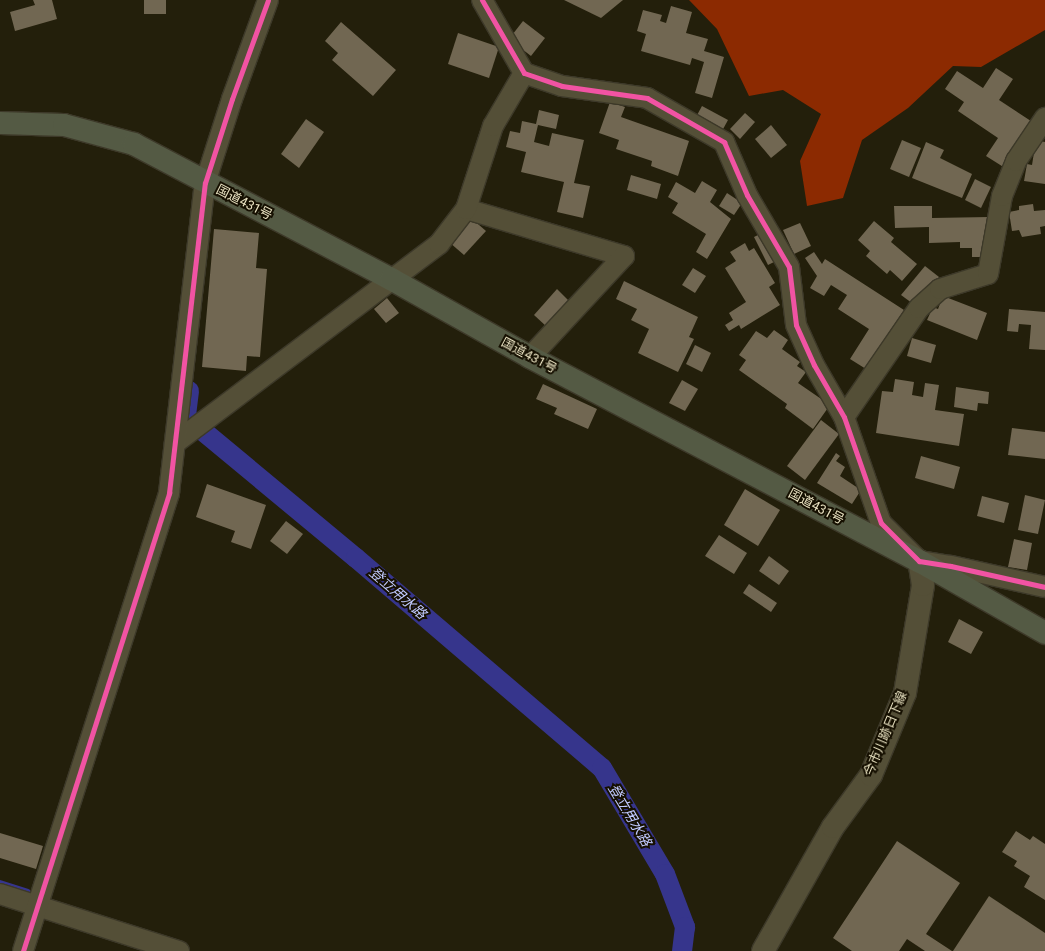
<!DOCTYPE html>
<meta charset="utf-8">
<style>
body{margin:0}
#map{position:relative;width:1045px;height:951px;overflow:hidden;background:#231f0b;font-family:Roboto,"Noto Sans JP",sans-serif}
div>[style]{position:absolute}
.forest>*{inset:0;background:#8c2a01}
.stream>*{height:6px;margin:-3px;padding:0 3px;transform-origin:3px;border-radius:3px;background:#36358c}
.canal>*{height:20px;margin:-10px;padding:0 10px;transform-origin:10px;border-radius:10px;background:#36358c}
.building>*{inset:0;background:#716752}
.roads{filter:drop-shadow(1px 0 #3d3929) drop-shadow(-1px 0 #3d3929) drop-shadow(0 1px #3d3929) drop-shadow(0 -1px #3d3929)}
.minor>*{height:20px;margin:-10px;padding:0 10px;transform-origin:10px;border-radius:10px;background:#544f37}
.tertiary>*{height:22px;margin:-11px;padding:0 11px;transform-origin:11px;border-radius:11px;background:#544f37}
.trunk>*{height:22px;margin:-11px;padding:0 11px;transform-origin:11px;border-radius:11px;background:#545a44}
.cycleway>*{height:5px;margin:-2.5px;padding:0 2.5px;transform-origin:2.5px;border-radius:2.5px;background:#f153a3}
span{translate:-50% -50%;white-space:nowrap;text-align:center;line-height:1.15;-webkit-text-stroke:4px #150f00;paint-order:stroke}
.street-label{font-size:13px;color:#eae3c2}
.water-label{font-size:14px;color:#c1caff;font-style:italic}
</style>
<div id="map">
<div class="forest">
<div style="clip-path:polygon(689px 0,1045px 0,1045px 30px,981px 67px,953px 66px,908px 108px,862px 140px,843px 198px,807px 206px,800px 161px,821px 114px,783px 90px,749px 96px,717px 29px)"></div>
</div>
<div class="stream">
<div style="left:0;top:883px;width:29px;rotate:18deg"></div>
</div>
<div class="canal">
<div style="left:189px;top:391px;width:26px;rotate:97deg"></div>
<div style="left:186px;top:417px;width:221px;rotate:39.7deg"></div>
<div style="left:356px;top:558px;width:323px;rotate:40.5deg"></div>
<div style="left:602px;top:768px;width:123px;rotate:59.3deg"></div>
<div style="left:665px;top:874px;width:57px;rotate:69.3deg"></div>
<div style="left:685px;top:927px;width:24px;rotate:97deg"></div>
</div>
<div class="building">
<div style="clip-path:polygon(33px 0,52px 0,57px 19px,15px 31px,10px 12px,35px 5px)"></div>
<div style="clip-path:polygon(144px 0,166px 0,166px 14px,144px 14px)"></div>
<div style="clip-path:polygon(564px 0,623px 0,601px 18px)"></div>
<div style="clip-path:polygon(671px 6px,692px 12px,686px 33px,708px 39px,704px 51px,724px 57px,712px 98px,695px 93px,704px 62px,692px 58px,690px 65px,641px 51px,646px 34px,637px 31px,643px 10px,662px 15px,660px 21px,666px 23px)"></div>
<div style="clip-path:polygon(523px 21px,545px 38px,531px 56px,509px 39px)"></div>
<div style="clip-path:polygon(341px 22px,396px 70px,373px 96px,332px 60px,338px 53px,325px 41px)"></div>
<div style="clip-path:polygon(458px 33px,499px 47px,489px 78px,448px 64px)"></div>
<div style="clip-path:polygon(996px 68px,1013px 79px,999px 100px,1034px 123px,1005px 168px,986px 156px,998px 138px,958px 111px,964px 102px,945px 89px,957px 71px,983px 88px)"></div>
<div style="clip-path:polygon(610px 102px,625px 107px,621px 117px,689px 141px,678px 176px,651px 166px,652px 161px,616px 149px,619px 140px,599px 133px)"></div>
<div style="clip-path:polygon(702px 106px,728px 120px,722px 131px,696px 117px)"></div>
<div style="clip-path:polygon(539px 110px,559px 115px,556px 129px,538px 125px,534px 142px,549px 146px,552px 133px,584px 140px,574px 183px,590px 186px,583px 218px,557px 212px,564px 182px,521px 172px,526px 152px,506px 147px,510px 131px,520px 133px,522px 121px,536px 124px)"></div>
<div style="clip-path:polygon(745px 113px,755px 122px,740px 139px,730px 129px)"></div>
<div style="clip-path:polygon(306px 119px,324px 132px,299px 168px,281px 154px)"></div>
<div style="clip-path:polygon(771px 125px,787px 145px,771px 158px,755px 139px)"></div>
<div style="clip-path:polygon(902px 140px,921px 148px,909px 177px,890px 169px)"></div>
<div style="clip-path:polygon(1036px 140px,1045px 142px,1045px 184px,1024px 181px,1027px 164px,1032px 165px)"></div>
<div style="clip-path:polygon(926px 142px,944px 150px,940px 158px,972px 174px,962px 198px,912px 178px)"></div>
<div style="clip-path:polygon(631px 175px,661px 184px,657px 199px,627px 190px)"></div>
<div style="clip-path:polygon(975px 179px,991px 187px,981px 208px,965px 200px)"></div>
<div style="clip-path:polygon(702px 181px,717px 190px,710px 202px,731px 219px,707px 259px,696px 252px,706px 234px,672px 213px,678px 203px,668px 197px,676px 182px,695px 193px)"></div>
<div style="clip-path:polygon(727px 193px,742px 203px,734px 215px,719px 206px)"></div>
<div style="clip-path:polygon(1033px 204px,1034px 211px,1045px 210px,1045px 226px,1040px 227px,1041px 234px,1022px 237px,1019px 230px,1012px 231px,1009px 212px,1019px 210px,1019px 206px)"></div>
<div style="clip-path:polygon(894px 206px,932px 206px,932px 218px,989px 217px,990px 257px,972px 257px,972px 248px,960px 248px,960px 242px,929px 243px,929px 227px,895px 228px)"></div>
<div style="clip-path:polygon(471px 218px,486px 231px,464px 255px,449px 242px)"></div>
<div style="clip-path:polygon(874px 221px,894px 238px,891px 242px,917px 264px,902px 281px,890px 270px,887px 274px,866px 256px,870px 251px,858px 240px)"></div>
<div style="clip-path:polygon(800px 223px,811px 246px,794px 254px,783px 230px)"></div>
<div style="clip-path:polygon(214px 229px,259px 233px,256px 268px,267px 269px,260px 357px,247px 356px,246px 371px,202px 367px)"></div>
<div style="clip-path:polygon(764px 232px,778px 260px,768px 265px,754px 237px)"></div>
<div style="clip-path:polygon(745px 243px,749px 251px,754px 248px,775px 283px,769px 287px,780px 305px,741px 329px,739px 325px,729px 331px,725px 325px,733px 320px,729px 313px,746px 302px,725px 268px,736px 261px,730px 252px)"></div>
<div style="clip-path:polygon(814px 252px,822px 264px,825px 259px,904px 310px,888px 334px,895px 339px,874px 374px,850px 359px,869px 329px,838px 309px,847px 295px,831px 285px,824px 296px,810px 288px,817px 276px,805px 258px)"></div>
<div style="clip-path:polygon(925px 266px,939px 277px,916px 306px,901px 295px)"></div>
<div style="clip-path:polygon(693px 268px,706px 276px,695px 293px,682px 285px)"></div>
<div style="clip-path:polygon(624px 281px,698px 317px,689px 337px,694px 339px,678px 372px,638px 353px,649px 329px,631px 320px,637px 309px,616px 299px)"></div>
<div style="clip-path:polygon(557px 289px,570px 302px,547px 327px,534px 315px)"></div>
<div style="clip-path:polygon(943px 296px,987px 313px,977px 340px,927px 320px,933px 307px,938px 309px)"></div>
<div style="clip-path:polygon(387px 298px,399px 313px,386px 323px,374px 309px)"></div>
<div style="clip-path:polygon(1009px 309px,1045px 312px,1045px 350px,1029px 349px,1031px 325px,1019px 324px,1018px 332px,1007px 331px)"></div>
<div style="clip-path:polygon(774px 330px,788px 340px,782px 349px,800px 362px,797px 366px,806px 372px,798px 383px,830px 405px,813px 429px,785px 408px,787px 404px,739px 370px,746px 360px,739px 355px,756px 331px,767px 338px)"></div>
<div style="clip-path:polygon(912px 338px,936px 345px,931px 363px,907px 356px)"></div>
<div style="clip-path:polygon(695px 345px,711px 353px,702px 372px,686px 364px)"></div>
<div style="clip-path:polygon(895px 379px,914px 382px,912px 395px,923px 397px,925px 383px,939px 385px,935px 410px,964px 414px,959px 446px,876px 433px,882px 391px,893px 392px)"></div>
<div style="clip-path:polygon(682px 380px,698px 389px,685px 411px,669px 403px)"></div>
<div style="clip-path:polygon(543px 384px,597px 409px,588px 429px,554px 414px,557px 408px,536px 399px)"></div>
<div style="clip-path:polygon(956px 387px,989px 392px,988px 404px,978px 403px,977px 411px,954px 407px)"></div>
<div style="clip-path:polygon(821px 420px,839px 434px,805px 480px,787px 466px)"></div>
<div style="clip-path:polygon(1012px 428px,1045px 432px,1045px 459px,1008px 455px)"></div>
<div style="clip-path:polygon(836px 453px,840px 456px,836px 461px,845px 467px,840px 476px,861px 490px,852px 504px,817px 483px)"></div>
<div style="clip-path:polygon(921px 456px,960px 467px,954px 489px,915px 478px)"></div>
<div style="clip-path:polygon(207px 484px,266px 505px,251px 549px,231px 542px,235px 531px,196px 517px)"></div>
<div style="clip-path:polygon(745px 489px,780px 510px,758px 546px,724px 525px)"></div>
<div style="clip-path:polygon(1025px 495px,1045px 500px,1038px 534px,1018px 530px)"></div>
<div style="clip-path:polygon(982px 496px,1009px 503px,1004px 523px,977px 516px)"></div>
<div style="clip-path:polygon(286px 521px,303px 534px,287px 554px,270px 541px)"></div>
<div style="clip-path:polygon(719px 535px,747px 553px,734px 574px,705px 556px)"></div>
<div style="clip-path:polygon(1014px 539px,1032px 543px,1027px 570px,1008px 567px)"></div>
<div style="clip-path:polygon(769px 556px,789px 571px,779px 585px,759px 571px)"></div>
<div style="clip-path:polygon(749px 584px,777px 603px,771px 612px,743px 593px)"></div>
<div style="clip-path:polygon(959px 619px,983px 632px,971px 654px,948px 642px)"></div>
<div style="clip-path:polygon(1016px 831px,1030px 840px,1033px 836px,1045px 844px,1045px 900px,1024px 887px,1030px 876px,1014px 866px,1017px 861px,1002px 852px)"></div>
<div style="clip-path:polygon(0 833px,43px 846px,36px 869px,0 858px)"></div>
<div style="clip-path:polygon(897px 841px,960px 883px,926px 934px,952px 951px,925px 951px,907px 939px,899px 951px,852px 951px,833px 938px)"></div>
<div style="clip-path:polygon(989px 896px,1045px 933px,1045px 951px,953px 951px)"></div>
</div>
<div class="roads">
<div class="minor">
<div style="left:482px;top:0;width:84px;rotate:60.1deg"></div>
<div style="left:524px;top:73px;width:40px;rotate:18.9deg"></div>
<div style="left:562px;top:86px;width:86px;rotate:8deg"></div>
<div style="left:647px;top:98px;width:89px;rotate:29.7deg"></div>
<div style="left:724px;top:142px;width:58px;rotate:66.5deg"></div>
<div style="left:747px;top:195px;width:83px;rotate:59.7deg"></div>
<div style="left:789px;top:267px;width:58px;rotate:83.1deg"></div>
<div style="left:796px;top:325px;width:44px;rotate:65.8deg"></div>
<div style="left:814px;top:365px;width:60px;rotate:60deg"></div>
<div style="left:844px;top:417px;width:112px;rotate:70.8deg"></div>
<div style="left:881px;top:523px;width:54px;rotate:45deg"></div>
<div style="left:919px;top:561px;width:32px;rotate:9deg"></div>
<div style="left:951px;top:566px;width:96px;rotate:12.6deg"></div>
<div style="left:466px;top:209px;width:165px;rotate:16.6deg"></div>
<div style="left:624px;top:256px;width:138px;rotate:132.9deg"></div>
<div style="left:844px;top:417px;width:132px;rotate:-55.5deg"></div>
<div style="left:919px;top:308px;width:28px;rotate:-42deg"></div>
<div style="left:940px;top:289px;width:50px;rotate:-17.4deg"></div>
<div style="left:988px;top:274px;width:79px;rotate:-79.8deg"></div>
<div style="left:1002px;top:196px;width:38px;rotate:-68deg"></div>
<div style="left:1016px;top:161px;width:52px;rotate:-56deg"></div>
<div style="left:175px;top:443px;width:331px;rotate:-37deg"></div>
<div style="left:439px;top:244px;width:44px;rotate:-52.4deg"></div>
<div style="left:466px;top:209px;width:87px;rotate:-72deg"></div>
<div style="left:493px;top:126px;width:61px;rotate:-59.7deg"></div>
<div style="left:0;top:894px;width:188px;rotate:17.7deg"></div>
<div style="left:23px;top:951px;width:481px;rotate:-72.3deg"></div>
<div style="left:169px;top:493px;width:312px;rotate:-83.4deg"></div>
<div style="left:205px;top:183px;width:88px;rotate:-72.2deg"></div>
<div style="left:232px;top:99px;width:105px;rotate:-70deg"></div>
</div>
<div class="tertiary">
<div style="left:763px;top:951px;width:142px;rotate:-60.6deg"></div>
<div style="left:833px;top:827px;width:64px;rotate:-53.8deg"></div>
<div style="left:871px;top:775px;width:89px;rotate:-67.5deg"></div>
<div style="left:905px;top:693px;width:109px;rotate:-80.5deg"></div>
<div style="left:923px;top:585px;width:24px;rotate:-99deg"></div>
</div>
<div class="trunk">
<div style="left:0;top:123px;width:64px;rotate:1.8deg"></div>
<div style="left:64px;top:125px;width:73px;rotate:15.2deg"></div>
<div style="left:134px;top:144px;width:290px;rotate:27.7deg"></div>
<div style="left:391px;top:279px;width:159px;rotate:29.3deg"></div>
<div style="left:530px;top:357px;width:439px;rotate:27.7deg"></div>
<div style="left:919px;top:561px;width:145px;rotate:29.7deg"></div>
</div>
</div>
<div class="cycleway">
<div style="left:482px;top:0;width:84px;rotate:60.1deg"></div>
<div style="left:524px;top:73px;width:40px;rotate:18.9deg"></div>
<div style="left:562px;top:86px;width:86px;rotate:8deg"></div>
<div style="left:647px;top:98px;width:89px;rotate:29.7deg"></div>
<div style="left:724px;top:142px;width:58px;rotate:66.5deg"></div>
<div style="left:747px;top:195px;width:83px;rotate:59.7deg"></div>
<div style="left:789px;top:267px;width:58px;rotate:83.1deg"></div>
<div style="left:796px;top:325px;width:44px;rotate:65.8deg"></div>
<div style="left:814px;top:365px;width:60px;rotate:60deg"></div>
<div style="left:844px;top:417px;width:112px;rotate:70.8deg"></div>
<div style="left:881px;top:523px;width:54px;rotate:45deg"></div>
<div style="left:919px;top:561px;width:32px;rotate:9deg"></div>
<div style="left:951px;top:566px;width:96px;rotate:12.6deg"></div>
<div style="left:23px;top:951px;width:481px;rotate:-72.3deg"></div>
<div style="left:169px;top:493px;width:312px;rotate:-83.4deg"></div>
<div style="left:205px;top:183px;width:88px;rotate:-72.2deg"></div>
<div style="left:232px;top:99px;width:105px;rotate:-70deg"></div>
</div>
<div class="street-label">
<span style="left:244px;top:203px;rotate:27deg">国道431号</span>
<span style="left:529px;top:356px;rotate:28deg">国道431号</span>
<span style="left:816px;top:507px;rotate:28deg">国道431号</span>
<span style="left:886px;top:734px;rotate:-67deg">今市川跡日下線</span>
</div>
<div class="water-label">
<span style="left:398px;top:593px;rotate:41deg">登立用水路</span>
<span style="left:630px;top:815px;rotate:59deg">登立用水路</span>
</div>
</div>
